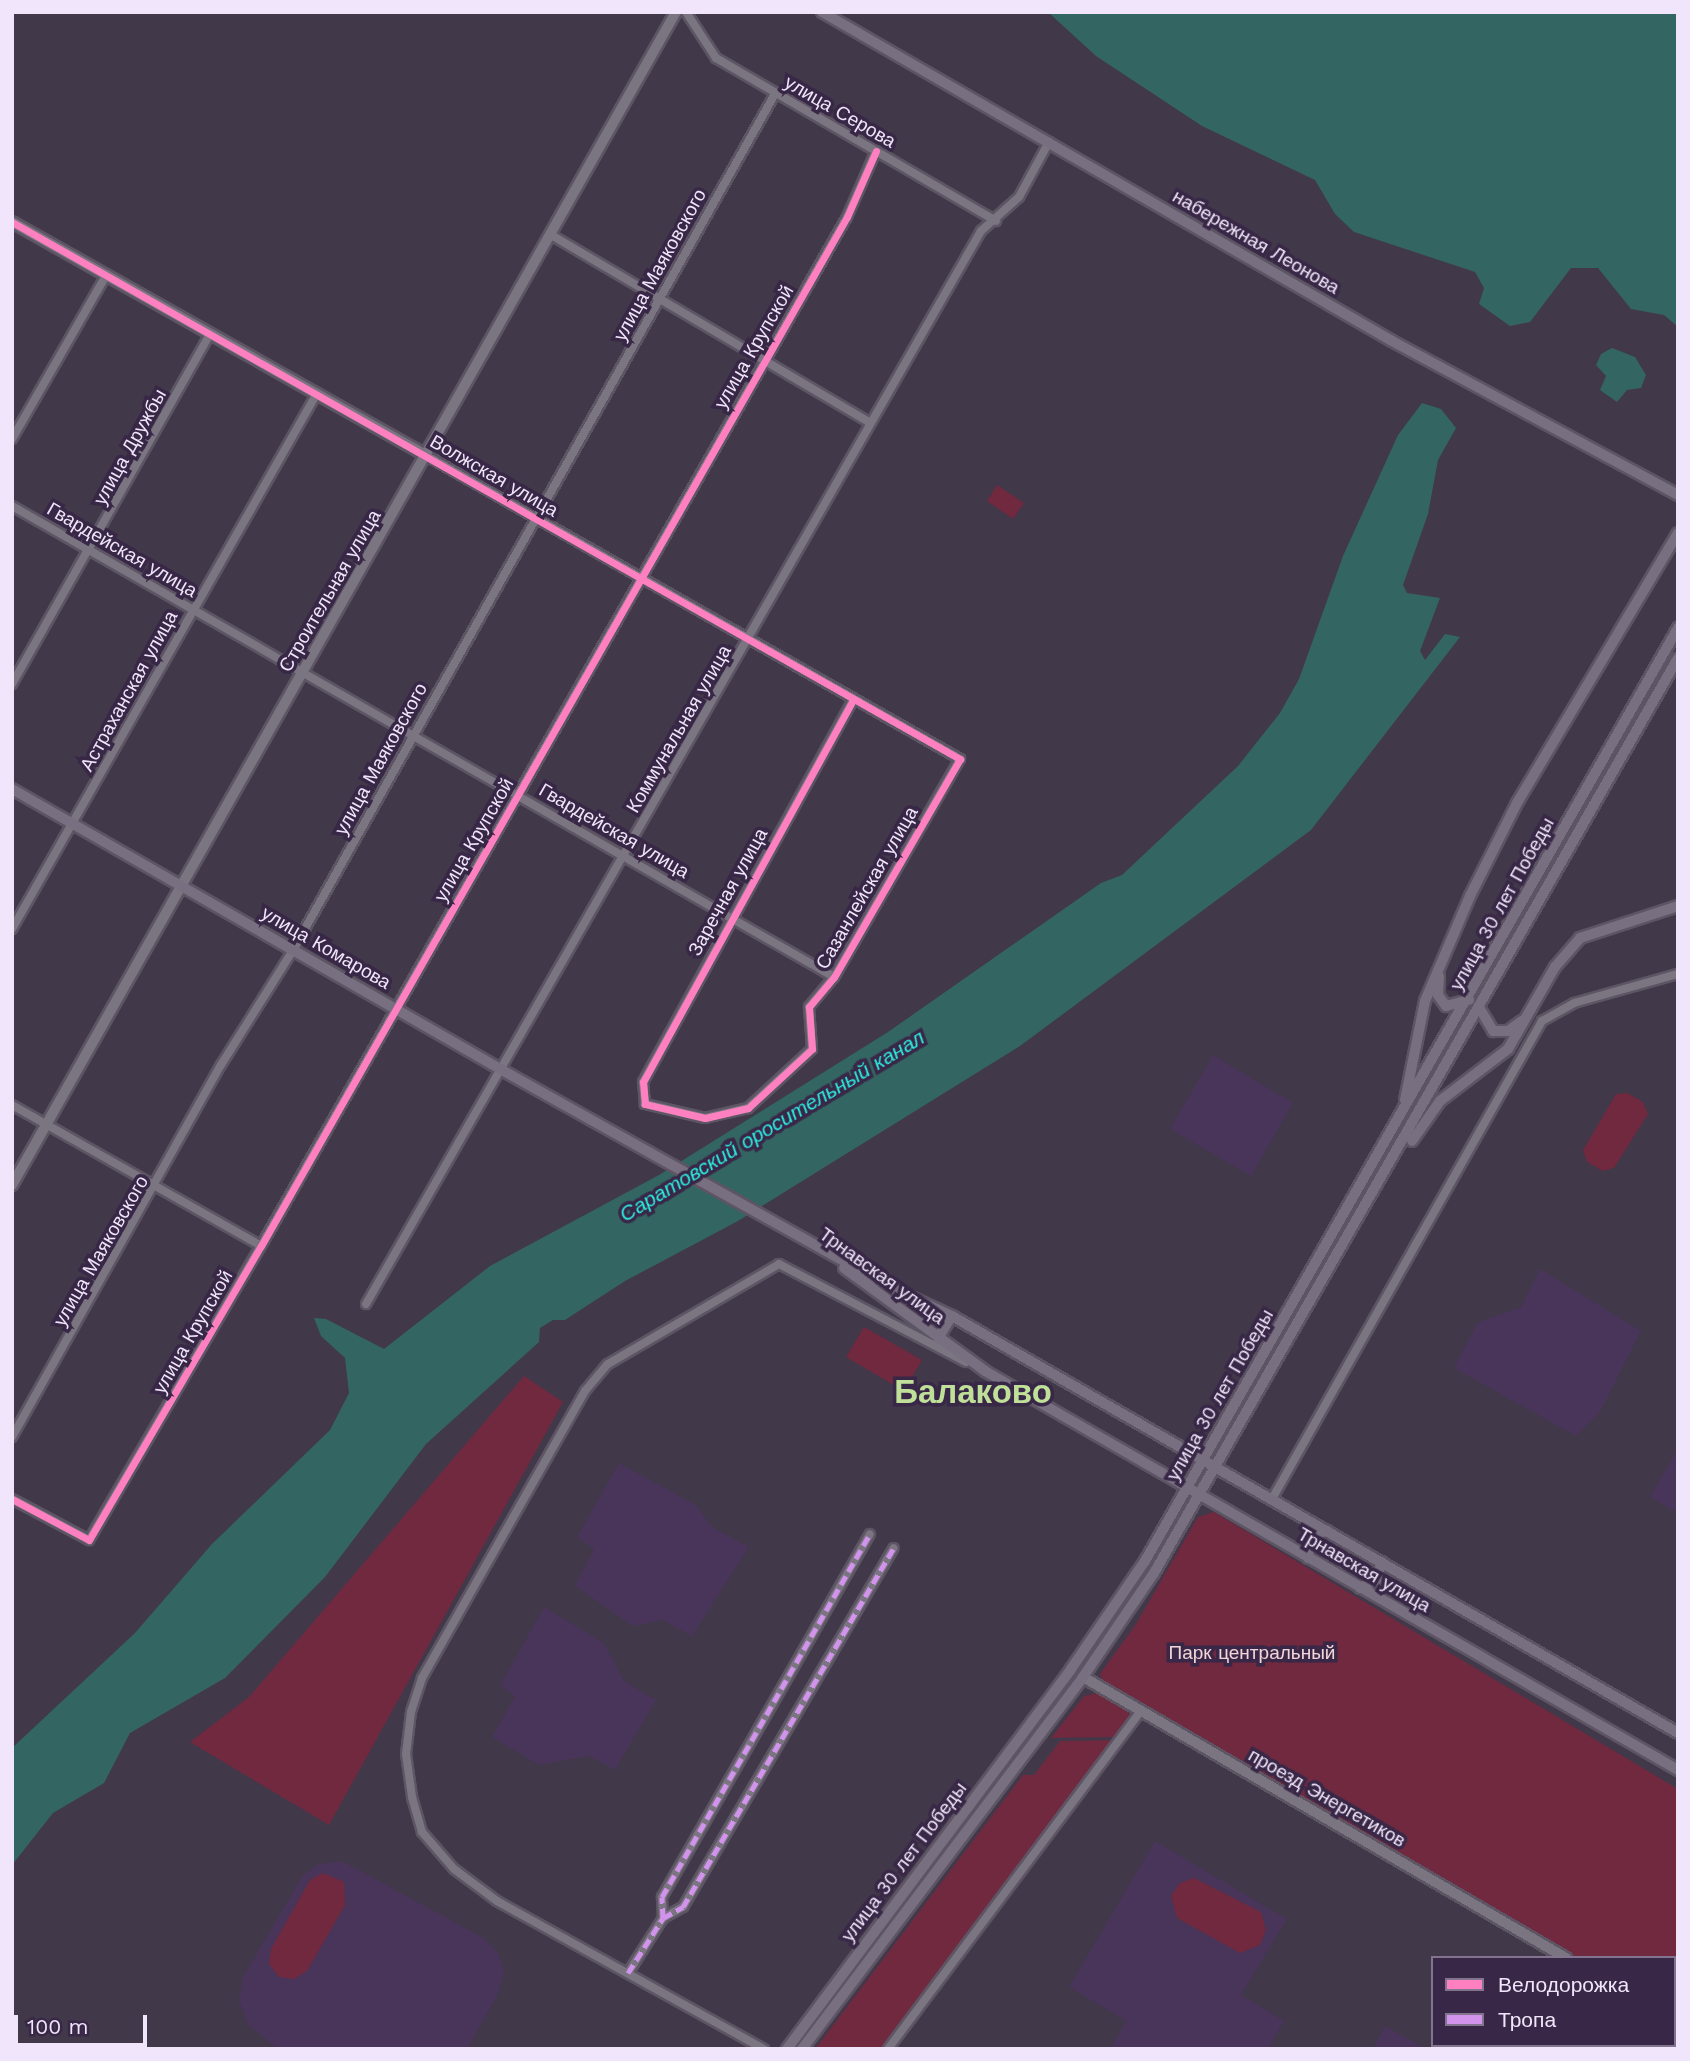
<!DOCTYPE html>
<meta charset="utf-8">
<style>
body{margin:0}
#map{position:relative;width:1690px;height:2061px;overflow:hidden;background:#41384a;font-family:"Work Sans",sans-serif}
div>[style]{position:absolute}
.built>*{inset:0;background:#483559}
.green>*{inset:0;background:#70293e}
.water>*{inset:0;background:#336562}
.roads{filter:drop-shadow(2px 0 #5d5564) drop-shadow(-2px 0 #5d5564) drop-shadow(0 2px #5d5564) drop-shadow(0 -2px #5d5564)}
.minor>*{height:8px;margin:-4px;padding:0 4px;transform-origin:4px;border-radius:4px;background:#7b7481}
.tertiary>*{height:10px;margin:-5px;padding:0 5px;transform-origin:5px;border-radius:5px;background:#7b7481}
.secondary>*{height:10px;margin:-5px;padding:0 5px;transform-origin:5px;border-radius:5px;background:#787080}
.quiet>*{height:5px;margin-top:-2.5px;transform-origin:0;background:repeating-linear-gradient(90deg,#d193ec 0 10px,transparent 0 15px)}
.cycleway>*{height:7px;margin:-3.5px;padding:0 3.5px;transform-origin:3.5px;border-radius:3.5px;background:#ff80c0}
span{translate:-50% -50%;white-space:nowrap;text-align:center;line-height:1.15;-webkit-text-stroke:7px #382746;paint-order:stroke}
.street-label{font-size:19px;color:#f0e5fa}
.park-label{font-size:19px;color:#f3d4d8}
.water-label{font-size:21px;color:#2cece0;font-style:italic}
.town-label{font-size:33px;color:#c0e099;font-weight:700}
.frame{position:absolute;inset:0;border:14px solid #f0e5fa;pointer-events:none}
.legend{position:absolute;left:1431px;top:1956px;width:245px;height:91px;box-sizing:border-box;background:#382746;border:2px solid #82738e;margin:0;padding:9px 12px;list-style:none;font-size:21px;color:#f0e5fa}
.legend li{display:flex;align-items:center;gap:14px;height:35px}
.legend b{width:35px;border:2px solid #82738e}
.scale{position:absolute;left:14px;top:2015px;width:133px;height:32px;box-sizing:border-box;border:4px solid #f0e5fa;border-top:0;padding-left:9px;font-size:21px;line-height:24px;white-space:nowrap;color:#f0e5fa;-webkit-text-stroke:5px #382746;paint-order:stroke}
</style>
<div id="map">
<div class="built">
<div style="clip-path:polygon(1213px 1055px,1293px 1103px,1251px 1176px,1170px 1129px)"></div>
<div style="clip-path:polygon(1540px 1269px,1641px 1331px,1600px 1412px,1576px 1436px,1454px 1368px,1477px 1323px,1521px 1307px)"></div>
<div style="clip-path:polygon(1678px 1448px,1678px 1513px,1650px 1497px)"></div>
<div style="clip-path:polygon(619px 1463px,696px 1505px,713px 1528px,749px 1547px,692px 1636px,662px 1620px,633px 1626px,575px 1586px,594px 1549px,577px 1537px)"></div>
<div style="clip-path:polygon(544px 1607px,604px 1643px,624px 1681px,656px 1700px,615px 1770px,589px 1756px,539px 1765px,492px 1737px,515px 1696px,500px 1686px)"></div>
<div style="clip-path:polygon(1155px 1841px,1287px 1919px,1241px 1995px,1284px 2021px,1268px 2049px,1110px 2049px,1126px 2021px,1069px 1987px)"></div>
<div style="clip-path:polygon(342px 1861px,482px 1937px,498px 1953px,504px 1972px,497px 1996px,467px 2049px,278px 2049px,248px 2025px,239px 2001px,243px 1977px,303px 1875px,319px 1864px)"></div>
<div style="clip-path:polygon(1385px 2026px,1394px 2031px,1426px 2049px,1373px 2049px)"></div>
</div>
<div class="green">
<div style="clip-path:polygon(997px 485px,1024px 503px,1013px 519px,987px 501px)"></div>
<div style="clip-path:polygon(1627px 1093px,1643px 1102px,1648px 1114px,1614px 1168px,1603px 1171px,1587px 1162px,1583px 1150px,1616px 1094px)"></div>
<div style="clip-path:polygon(864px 1327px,922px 1360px,904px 1391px,846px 1357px)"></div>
<div style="clip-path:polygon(524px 1376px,563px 1402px,329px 1825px,190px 1742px,249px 1697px)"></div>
<div style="clip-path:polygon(1214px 1512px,1678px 1789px,1678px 2018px,1674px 1958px,1574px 1958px,1105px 1686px,1100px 1674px,1136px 1624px,1198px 1517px)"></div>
<div style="clip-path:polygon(1098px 1693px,1128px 1711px,1130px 1716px,1118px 1737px,1051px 1738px,1084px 1696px)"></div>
<div style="clip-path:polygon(1116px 1740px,883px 2049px,815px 2049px,1023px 1775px,1034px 1775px,1060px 1741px)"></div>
<div style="clip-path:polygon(323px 1873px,344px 1882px,345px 1905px,307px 1971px,294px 1979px,279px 1977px,269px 1964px,271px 1949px,310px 1880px)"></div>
<div style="clip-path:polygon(1194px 1878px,1261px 1912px,1266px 1930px,1260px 1945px,1240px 1953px,1177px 1918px,1171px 1896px,1180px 1883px)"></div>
</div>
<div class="water">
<div style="clip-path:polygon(1048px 12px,1678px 12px,1678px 327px,1664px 315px,1631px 309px,1598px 268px,1571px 268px,1530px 322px,1510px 326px,1479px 304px,1484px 288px,1475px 272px,1354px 232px,1335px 214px,1315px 180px,1202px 126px,1096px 56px)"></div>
<div style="clip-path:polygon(1612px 348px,1635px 357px,1646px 375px,1641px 388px,1627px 390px,1617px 402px,1600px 390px,1606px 376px,1596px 365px,1601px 354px)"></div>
<div style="clip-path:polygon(1422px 403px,1441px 409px,1456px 428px,1438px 460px,1428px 514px,1403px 585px,1407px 593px,1440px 598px,1420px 651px,1425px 660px,1445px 634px,1460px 637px,1311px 830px,1020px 1046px,738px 1221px,625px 1281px,565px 1320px,553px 1320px,540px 1328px,539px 1342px,426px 1444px,325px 1577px,225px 1678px,130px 1733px,104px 1783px,53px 1813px,12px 1865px,12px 1748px,135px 1633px,212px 1544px,330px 1430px,349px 1393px,345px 1358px,321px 1336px,314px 1318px,326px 1319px,384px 1349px,490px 1266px,659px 1175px,888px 1032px,1101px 883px,1122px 875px,1238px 766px,1280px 713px,1299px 679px,1343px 556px,1398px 435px)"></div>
</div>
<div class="roads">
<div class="minor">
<div style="left:686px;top:12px;width:55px;rotate:56.9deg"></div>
<div style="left:716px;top:58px;width:324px;rotate:30.2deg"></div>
<div style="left:553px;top:236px;width:368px;rotate:30.5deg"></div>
<div style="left:12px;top:439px;width:190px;rotate:-60.1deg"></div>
<div style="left:427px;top:456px;width:613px;rotate:29.62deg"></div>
<div style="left:960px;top:759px;width:252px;rotate:120deg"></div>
<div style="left:834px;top:977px;width:39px;rotate:130deg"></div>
<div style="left:809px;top:1007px;width:42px;rotate:85.9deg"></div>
<div style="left:812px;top:1049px;width:87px;rotate:137.3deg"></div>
<div style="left:748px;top:1108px;width:44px;rotate:166.9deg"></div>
<div style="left:705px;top:1118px;width:62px;rotate:-166.9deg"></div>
<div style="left:645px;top:1104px;width:22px;rotate:-95deg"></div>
<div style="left:643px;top:1082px;width:436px;rotate:-61.2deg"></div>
<div style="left:12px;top:506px;width:947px;rotate:29.81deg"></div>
<div style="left:12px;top:684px;width:402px;rotate:-60.5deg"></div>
<div style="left:12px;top:929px;width:614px;rotate:-60.35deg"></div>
<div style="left:12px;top:1105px;width:286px;rotate:29.5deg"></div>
<div style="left:366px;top:1304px;width:1237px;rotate:-60.18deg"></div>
<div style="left:981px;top:231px;width:51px;rotate:-41.8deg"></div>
<div style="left:1019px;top:197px;width:63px;rotate:-61.4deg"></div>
<div style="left:12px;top:1437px;width:427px;rotate:-60.7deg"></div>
<div style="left:221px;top:1065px;width:136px;rotate:-57.9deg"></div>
<div style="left:293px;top:950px;width:982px;rotate:-60.62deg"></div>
<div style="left:12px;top:1499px;width:87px;rotate:28deg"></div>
<div style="left:89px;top:1540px;width:341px;rotate:-59.7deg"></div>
<div style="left:261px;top:1246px;width:1184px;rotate:-60.34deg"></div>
<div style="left:847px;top:217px;width:72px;rotate:-66.3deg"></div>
<div style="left:1272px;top:1499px;width:549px;rotate:-60.54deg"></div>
<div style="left:1542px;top:1021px;width:37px;rotate:-29deg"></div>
<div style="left:1574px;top:1003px;width:108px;rotate:-15.6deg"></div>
<div style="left:663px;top:1918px;width:23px;rotate:-29deg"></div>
<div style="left:683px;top:1907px;width:416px;rotate:-59.6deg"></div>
<div style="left:628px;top:1973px;width:65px;rotate:-57.5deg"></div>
<div style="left:663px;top:1918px;width:21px;rotate:-93deg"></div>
<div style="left:662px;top:1897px;width:418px;rotate:-60.2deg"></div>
<div style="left:764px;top:2049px;width:305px;rotate:-151deg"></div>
<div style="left:497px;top:1901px;width:54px;rotate:-143.3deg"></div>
<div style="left:454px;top:1869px;width:49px;rotate:-130.9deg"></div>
<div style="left:422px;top:1832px;width:36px;rotate:-106deg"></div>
<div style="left:412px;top:1797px;width:43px;rotate:-97.9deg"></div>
<div style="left:406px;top:1754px;width:42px;rotate:-83.2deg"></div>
<div style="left:411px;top:1712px;width:36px;rotate:-72deg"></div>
<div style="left:422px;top:1678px;width:330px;rotate:-60.4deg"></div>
<div style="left:585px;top:1391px;width:35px;rotate:-50deg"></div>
<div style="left:608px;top:1364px;width:198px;rotate:-30.3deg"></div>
<div style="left:779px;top:1264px;width:211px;rotate:27.7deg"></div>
<div style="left:888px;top:2049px;width:422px;rotate:-53.2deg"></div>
</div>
<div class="tertiary">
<div style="left:12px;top:222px;width:476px;rotate:29.4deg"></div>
<div style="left:12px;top:1185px;width:1348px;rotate:-60.49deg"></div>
<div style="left:1083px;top:1677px;width:559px;rotate:30.19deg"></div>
<div style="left:1674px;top:2021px;width:4px;rotate:27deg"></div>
</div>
<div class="secondary">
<div style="left:822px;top:12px;width:658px;rotate:29.99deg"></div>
<div style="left:1392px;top:341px;width:325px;rotate:28.3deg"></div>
<div style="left:12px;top:789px;width:565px;rotate:29.83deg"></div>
<div style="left:502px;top:1070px;width:456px;rotate:29.2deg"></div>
<div style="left:900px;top:1292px;width:57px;rotate:24.8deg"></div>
<div style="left:952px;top:1316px;width:837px;rotate:29.87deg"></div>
<div style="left:1439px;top:976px;width:19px;rotate:93deg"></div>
<div style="left:1438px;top:995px;width:14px;rotate:54deg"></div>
<div style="left:1446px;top:1006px;width:24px;rotate:-15deg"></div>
<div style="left:1480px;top:1009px;width:26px;rotate:59deg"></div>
<div style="left:1493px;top:1031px;width:15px"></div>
<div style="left:1508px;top:1031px;width:17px;rotate:-36deg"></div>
<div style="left:1405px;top:1100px;width:101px;rotate:-78.6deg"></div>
<div style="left:1425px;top:1001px;width:114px;rotate:-66.8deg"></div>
<div style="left:1470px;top:896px;width:104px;rotate:-63.2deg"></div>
<div style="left:1517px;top:803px;width:314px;rotate:-59.2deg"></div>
<div style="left:1412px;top:1141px;width:49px;rotate:-55deg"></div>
<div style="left:1440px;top:1101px;width:86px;rotate:-37.4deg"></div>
<div style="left:1508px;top:1049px;width:95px;rotate:-60.2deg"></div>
<div style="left:1555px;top:967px;width:38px;rotate:-49deg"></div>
<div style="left:1580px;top:938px;width:103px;rotate:-18.1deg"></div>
<div style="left:844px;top:1268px;width:175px;rotate:36.1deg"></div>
<div style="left:985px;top:1371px;width:800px;rotate:29.93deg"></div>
<div style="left:938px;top:1338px;width:26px;rotate:-58deg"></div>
<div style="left:1308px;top:1558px;width:22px;rotate:-87deg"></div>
<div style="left:1309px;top:1536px;width:19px;rotate:-16deg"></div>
<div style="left:1360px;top:1588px;width:18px;rotate:-27deg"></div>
<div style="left:1376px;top:1580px;width:19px;rotate:-72deg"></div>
<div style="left:787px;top:2049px;width:474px;rotate:-53.2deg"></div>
<div style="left:1071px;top:1669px;width:131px;rotate:-55.6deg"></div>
<div style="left:1145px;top:1561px;width:1075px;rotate:-60.26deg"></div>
<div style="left:802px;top:2049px;width:466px;rotate:-52.9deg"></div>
<div style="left:1083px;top:1677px;width:126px;rotate:-55.7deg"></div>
<div style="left:1154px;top:1573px;width:1054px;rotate:-60.2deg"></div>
</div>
</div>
<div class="quiet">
<div style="left:663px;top:1918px;width:23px;rotate:-29deg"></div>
<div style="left:683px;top:1907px;width:416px;rotate:-59.6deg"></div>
<div style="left:628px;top:1973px;width:65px;rotate:-57.5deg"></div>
<div style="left:663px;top:1918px;width:21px;rotate:-93deg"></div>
<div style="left:662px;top:1897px;width:418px;rotate:-60.2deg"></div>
</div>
<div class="cycleway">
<div style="left:12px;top:222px;width:1090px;rotate:29.53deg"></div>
<div style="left:960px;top:759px;width:252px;rotate:120deg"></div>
<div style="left:834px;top:977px;width:39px;rotate:130deg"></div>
<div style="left:809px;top:1007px;width:42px;rotate:85.9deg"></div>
<div style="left:812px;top:1049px;width:87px;rotate:137.3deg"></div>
<div style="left:748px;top:1108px;width:44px;rotate:166.9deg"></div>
<div style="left:705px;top:1118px;width:62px;rotate:-166.9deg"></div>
<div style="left:645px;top:1104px;width:22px;rotate:-95deg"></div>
<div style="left:643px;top:1082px;width:436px;rotate:-61.2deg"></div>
<div style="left:12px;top:1499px;width:87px;rotate:28deg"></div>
<div style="left:89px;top:1540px;width:341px;rotate:-59.7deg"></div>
<div style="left:261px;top:1246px;width:1184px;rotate:-60.34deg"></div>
<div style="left:847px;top:217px;width:72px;rotate:-66.3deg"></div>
</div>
<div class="street-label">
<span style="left:840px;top:112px;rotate:30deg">улица Серова</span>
<span style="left:1256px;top:242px;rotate:30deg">набережная Леонова</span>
<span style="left:660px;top:265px;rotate:-61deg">улица Маяковского</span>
<span style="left:754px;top:347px;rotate:-60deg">улица Крупской</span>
<span style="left:130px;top:447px;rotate:-61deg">улица Дружбы</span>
<span style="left:494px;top:476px;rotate:30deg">Волжская улица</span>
<span style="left:122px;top:550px;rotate:30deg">Гвардейская улица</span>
<span style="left:330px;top:591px;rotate:-60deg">Строительная улица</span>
<span style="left:129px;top:691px;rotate:-61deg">Астраханская улица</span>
<span style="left:679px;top:729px;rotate:-60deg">Коммунальная улица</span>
<span style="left:381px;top:759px;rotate:-61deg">улица Маяковского</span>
<span style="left:614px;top:831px;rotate:30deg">Гвардейская улица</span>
<span style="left:474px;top:840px;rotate:-60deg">улица Крупской</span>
<span style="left:867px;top:888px;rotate:-60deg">Сазанлейская улица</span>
<span style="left:728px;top:892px;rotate:-61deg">Заречная улица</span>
<span style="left:1502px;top:904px;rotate:-61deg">улица 30 лет Победы</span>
<span style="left:326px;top:948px;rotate:30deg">улица Комарова</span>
<span style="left:101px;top:1251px;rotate:-60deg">улица Маяковского</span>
<span style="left:882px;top:1276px;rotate:36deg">Трнавская улица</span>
<span style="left:193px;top:1332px;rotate:-60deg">улица Крупской</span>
<span style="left:1220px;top:1395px;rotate:-60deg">улица 30 лет Победы</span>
<span style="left:1364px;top:1570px;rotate:30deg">Трнавская улица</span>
<span style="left:1327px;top:1798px;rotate:30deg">проезд Энергетиков</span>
<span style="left:904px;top:1862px;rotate:-53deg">улица 30 лет Победы</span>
</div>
<div class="park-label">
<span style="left:1252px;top:1653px">Парк центральный</span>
</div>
<div class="water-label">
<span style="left:772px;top:1126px;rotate:-31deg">Саратовский оросительный канал</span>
</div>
<div class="town-label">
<span style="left:973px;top:1392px">Балаково</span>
</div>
<div class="frame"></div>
<ul class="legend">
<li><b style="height:9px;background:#ff80c0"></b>Велодорожка</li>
<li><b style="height:9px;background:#d193ec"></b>Тропа</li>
</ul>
<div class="scale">100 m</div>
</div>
